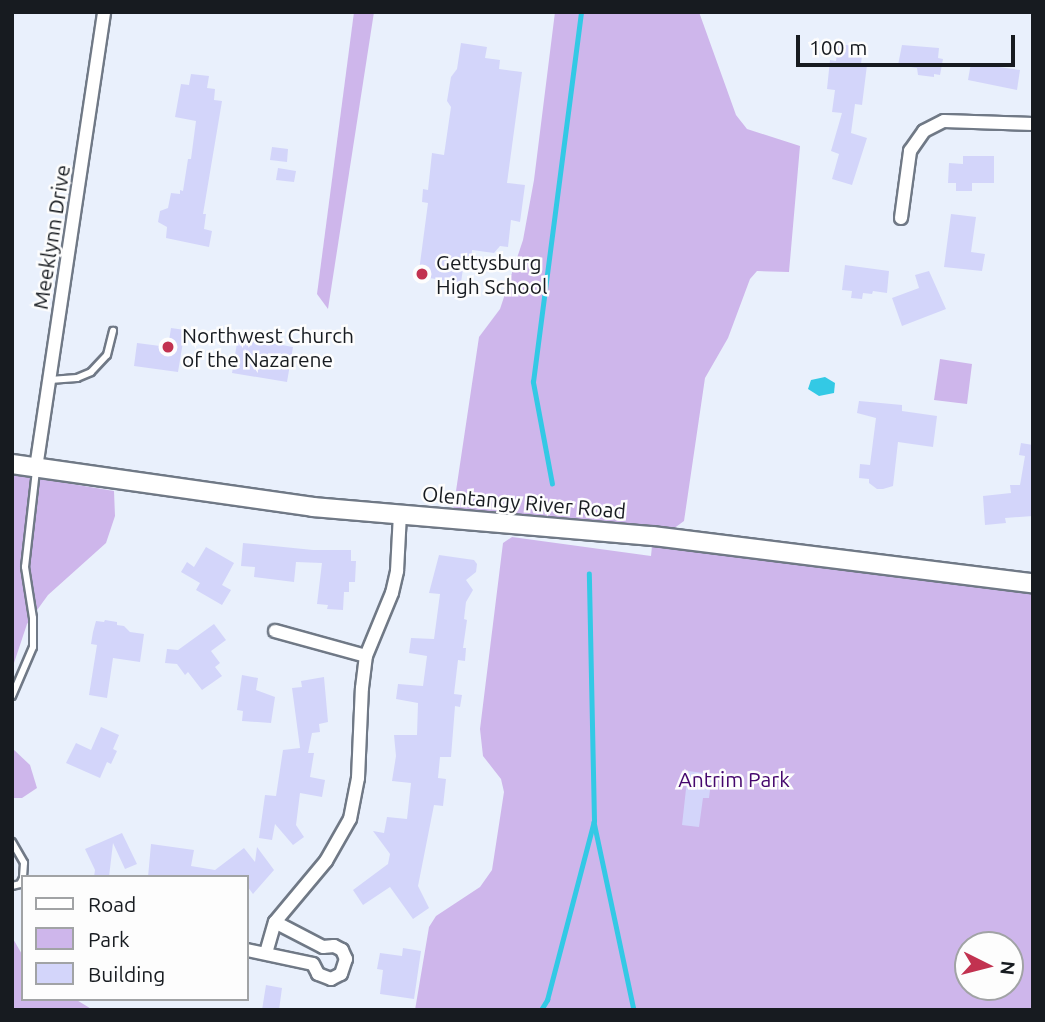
<!DOCTYPE html>
<style>
body{margin:0}
#map{position:relative;width:1045px;height:1022px;overflow:hidden;background:#e9f0fc;font-family:Ubuntu,sans-serif}
div>[style]{position:absolute}
.green>*{inset:0;background:#ceb6eb}
.water>*{inset:0;background:#33c9e5}
.stream>*{height:4.5px;margin:-2.25px;padding:0 2.25px;transform-origin:2.25px;border-radius:2.25px;background:#33c9e5}
.building>*{inset:0;background:#d3d5fa}
.roads{filter:drop-shadow(2px 0 #707986) drop-shadow(-2px 0 #707986) drop-shadow(0 2px #707986) drop-shadow(0 -2px #707986)}
.lane>*{height:6px;margin:-3px;padding:0 3px;transform-origin:3px;border-radius:3px;background:#fff}
.street>*{height:12px;margin:-6px;padding:0 6px;transform-origin:6px;border-radius:6px;background:#fff}
.secondary>*{height:18px;margin:-9px;padding:0 9px;transform-origin:9px;border-radius:9px;background:#fff}
.dots>*{width:19px;height:19px;translate:-50% -50%;box-sizing:border-box;border:4px solid #fdfdfd;border-radius:50%}
span{translate:-50% -50%;white-space:nowrap;text-align:center;line-height:1.15;-webkit-text-stroke:5px #fdfdfd;paint-order:stroke}
.street-label{font-size:21px;color:#171b20}
.poi-label{font-size:21px;color:#171b20}
.left{translate:0 -50%;text-align:left}
.park-label{font-size:21px;color:#44066d}
.frame{position:absolute;inset:0;border:14px solid #171b20;pointer-events:none}
.legend{position:absolute;left:21px;top:875px;width:228px;height:126px;box-sizing:border-box;background:#fdfdfd;border:2px solid #a1a3a5;margin:0;padding:9px 12px;list-style:none;font-size:21px;color:#171b20}
.legend li{display:flex;align-items:center;gap:14px;height:35px}
.legend b{width:35px;border:2px solid #a1a3a5}
.north{position:absolute;left:954px;top:931px;width:70px;height:70px;box-sizing:border-box;background:#fdfdfd;border:2px solid #a1a3a5;border-radius:50%;rotate:96deg;font-size:19px;font-weight:700;line-height:28px;text-align:center;color:#171b20}
.north::after{content:'';display:block;margin:auto;width:24px;height:32px;background:#c23250;clip-path:polygon(50% 0,100% 100%,50% 72%,0 100%)}
.scale{position:absolute;left:796px;top:35px;width:219px;height:32px;box-sizing:border-box;border:4px solid #171b20;border-top:0;padding-left:9px;font-size:21px;line-height:24px;white-space:nowrap;color:#171b20;-webkit-text-stroke:5px #fdfdfd;paint-order:stroke}
</style>
<div id="map">
<div class="green">
<div style="clip-path:polygon(354px 12px,374px 12px,328px 309px,317px 294px)"></div>
<div style="clip-path:polygon(555px 12px,699px 12px,736px 115px,747px 129px,800px 146px,789px 272px,757px 271px,750px 279px,728px 338px,705px 378px,684px 521px,673px 529px,453px 511px,479px 337px,500px 309px,523px 240px,534px 180px)"></div>
<div style="clip-path:polygon(940px 359px,972px 364px,967px 404px,934px 400px)"></div>
<div style="clip-path:polygon(12px 474px,114px 491px,115px 516px,106px 543px,48px 595px,27px 624px,12px 669px)"></div>
<div style="clip-path:polygon(evenodd,653px 536px,1033px 583px,1033px 1010px,415px 1010px,429px 927px,436px 916px,480px 887px,492px 870px,504px 792px,501px 779px,483px 756px,480px 729px,503px 543px,512px 537px,651px 556px,653px 536px,968px 945px,1010px 945px,1010px 987px,968px 987px,968px 945px)"></div>
<div style="clip-path:polygon(12px 748px,30px 765px,37px 788px,22px 798px,12px 798px)"></div>
<div style="clip-path:polygon(12px 937px,23px 956px,23px 999px,75px 999px,93px 1010px,12px 1010px)"></div>
</div>
<div class="water">
<div style="clip-path:polygon(825px 377px,835px 383px,834px 393px,819px 396px,808px 389px,811px 380px)"></div>
</div>
<div class="stream">
<div style="left:552px;top:484px;width:104px;rotate:-100.6deg"></div>
<div style="left:533px;top:382px;width:373px;rotate:-82.6deg"></div>
<div style="left:594px;top:822px;width:192px;rotate:78deg"></div>
<div style="left:541px;top:1010px;width:12px;rotate:-59deg"></div>
<div style="left:547px;top:1000px;width:185px;rotate:-75.3deg"></div>
<div style="left:594px;top:821px;width:247px;rotate:-91.2deg"></div>
</div>
<div class="building">
<div style="clip-path:polygon(461px 43px,487px 47px,485px 58px,500px 60px,499px 69px,522px 72px,507px 183px,525px 185px,520px 222px,511px 220px,508px 247px,500px 246px,494px 253px,472px 250px,471px 262px,464px 261px,461px 283px,423px 277px,419px 271px,428px 203px,422px 202px,423px 189px,428px 190px,432px 153px,444px 155px,451px 107px,447px 101px,451px 77px,457px 69px)"></div>
<div style="clip-path:polygon(838px 44px,863px 47px,861px 64px,867px 65px,862px 105px,855px 104px,851px 133px,867px 138px,852px 185px,832px 179px,839px 154px,831px 151px,842px 113px,832px 112px,835px 90px,827px 89px,830px 60px,836px 61px)"></div>
<div style="clip-path:polygon(902px 45px,939px 48px,938px 58px,943px 59px,940px 75px,934px 74px,934px 77px,918px 75px,917px 68px,898px 65px)"></div>
<div style="clip-path:polygon(971px 63px,1020px 70px,1017px 90px,968px 80px)"></div>
<div style="clip-path:polygon(191px 74px,209px 76px,207px 88px,215px 89px,214px 100px,222px 101px,203px 214px,206px 214px,204px 229px,212px 231px,209px 247px,166px 238px,167px 227px,158px 222px,160px 211px,168px 208px,171px 193px,180px 194px,180px 190px,183px 191px,188px 159px,191px 159px,196px 121px,175px 117px,181px 84px,189px 85px)"></div>
<div style="clip-path:polygon(272px 147px,288px 149px,287px 162px,270px 160px)"></div>
<div style="clip-path:polygon(963px 156px,994px 156px,994px 183px,972px 183px,972px 191px,956px 191px,956px 183px,948px 183px,949px 163px,963px 164px)"></div>
<div style="clip-path:polygon(278px 168px,296px 171px,294px 182px,276px 180px)"></div>
<div style="clip-path:polygon(951px 214px,976px 217px,971px 252px,985px 254px,982px 271px,944px 267px)"></div>
<div style="clip-path:polygon(845px 265px,889px 271px,887px 293px,873px 291px,872px 294px,863px 293px,862px 299px,851px 298px,852px 291px,842px 290px)"></div>
<div style="clip-path:polygon(929px 271px,946px 309px,902px 326px,892px 298px,919px 288px,915px 275px)"></div>
<div style="clip-path:polygon(171px 328px,185px 330px,178px 372px,134px 366px,137px 343px,168px 347px)"></div>
<div style="clip-path:polygon(238px 337px,293px 347px,287px 382px,232px 373px)"></div>
<div style="clip-path:polygon(859px 401px,902px 405px,902px 411px,937px 416px,933px 447px,898px 442px,893px 486px,883px 489px,877px 489px,869px 483px,869px 479px,859px 478px,860px 464px,870px 465px,876px 418px,857px 413px)"></div>
<div style="clip-path:polygon(1021px 443px,1033px 445px,1033px 516px,1005px 518px,1006px 523px,985px 525px,983px 496px,1011px 493px,1010px 485px,1020px 485px,1025px 456px,1019px 455px)"></div>
<div style="clip-path:polygon(243px 543px,313px 550px,351px 550px,351px 561px,356px 561px,355px 582px,349px 582px,349px 592px,344px 592px,343px 610px,327px 609px,328px 605px,317px 604px,322px 563px,296px 562px,294px 582px,254px 577px,255px 567px,241px 566px)"></div>
<div style="clip-path:polygon(206px 547px,234px 563px,222px 585px,231px 590px,222px 605px,196px 590px,200px 583px,181px 572px,187px 562px,194px 567px)"></div>
<div style="clip-path:polygon(439px 555px,474px 560px,477px 564px,476px 572px,466px 580px,473px 590px,466px 602px,464px 619px,467px 620px,463px 648px,466px 648px,465px 661px,458px 660px,454px 694px,462px 695px,460px 707px,455px 706px,451px 757px,440px 757px,438px 778px,446px 779px,443px 806px,434px 805px,418px 886px,429px 908px,413px 919px,390px 887px,363px 905px,353px 890px,388px 864px,390px 854px,373px 831px,384px 833px,387px 817px,407px 819px,411px 783px,392px 781px,396px 756px,394px 735px,417px 735px,418px 703px,396px 699px,398px 684px,423px 686px,427px 656px,409px 653px,411px 638px,434px 639px,440px 594px,429px 593px)"></div>
<div style="clip-path:polygon(105px 620px,117px 622px,117px 625px,124px 626px,130px 632px,144px 634px,140px 662px,113px 658px,107px 698px,89px 695px,97px 645px,91px 644px,93px 632px,96px 621px,104px 622px)"></div>
<div style="clip-path:polygon(214px 624px,226px 640px,211px 651px,220px 663px,215px 667px,222px 676px,202px 690px,188px 672px,185px 675px,177px 664px,165px 663px,167px 649px,178px 650px)"></div>
<div style="clip-path:polygon(242px 675px,258px 678px,256px 690px,275px 697px,271px 723px,242px 721px,243px 711px,237px 710px)"></div>
<div style="clip-path:polygon(324px 677px,328px 722px,319px 724px,320px 732px,312px 733px,308px 753px,314px 753px,310px 777px,325px 780px,322px 797px,300px 793px,296px 825px,304px 837px,293px 845px,275px 824px,272px 840px,259px 838px,265px 795px,276px 796px,283px 750px,300px 748px,292px 688px,302px 687px,301px 681px)"></div>
<div style="clip-path:polygon(101px 727px,119px 735px,113px 749px,117px 751px,111px 764px,107px 762px,100px 778px,66px 763px,76px 743px,91px 750px)"></div>
<div style="clip-path:polygon(688px 771px,712px 774px,709px 798px,703px 798px,699px 827px,682px 825px)"></div>
<div style="clip-path:polygon(122px 833px,137px 864px,125px 869px,113px 843px,109px 877px,94px 877px,95px 870px,85px 849px)"></div>
<div style="clip-path:polygon(151px 844px,194px 850px,191px 866px,215px 870px,244px 848px,255px 862px,257px 847px,274px 870px,253px 894px,247px 886px,247px 877px,148px 877px)"></div>
<div style="clip-path:polygon(403px 948px,421px 951px,414px 999px,380px 994px,383px 970px,377px 969px,380px 953px,402px 956px)"></div>
<div style="clip-path:polygon(266px 985px,282px 988px,279px 1010px,262px 1010px)"></div>
</div>
<div class="roads">
<div class="lane">
<div style="left:50px;top:380px;width:27px;rotate:-4deg"></div>
<div style="left:77px;top:378px;width:15px;rotate:-23deg"></div>
<div style="left:91px;top:372px;width:23px;rotate:-47deg"></div>
<div style="left:107px;top:355px;width:25px;rotate:-76deg"></div>
<div style="left:12px;top:696px;width:53px;rotate:-66.8deg"></div>
<div style="left:33px;top:647px;width:29px;rotate:-90deg"></div>
<div style="left:33px;top:618px;width:52px;rotate:-98.9deg"></div>
<div style="left:25px;top:567px;width:98px;rotate:-83.5deg"></div>
<div style="left:12px;top:842px;width:24px;rotate:60deg"></div>
<div style="left:24px;top:863px;width:14px;rotate:94deg"></div>
<div style="left:12px;top:886px;width:8px;rotate:-14deg"></div>
<div style="left:20px;top:884px;width:7px;rotate:-63deg"></div>
</div>
<div class="street">
<div style="left:901px;top:218px;width:68px;rotate:-82.3deg"></div>
<div style="left:910px;top:151px;width:24px;rotate:-55deg"></div>
<div style="left:924px;top:131px;width:22px;rotate:-27deg"></div>
<div style="left:944px;top:121px;width:89px;rotate:1.9deg"></div>
<div style="left:36px;top:468px;width:461px;rotate:-81.5deg"></div>
<div style="left:275px;top:631px;width:94px;rotate:15.4deg"></div>
<div style="left:247px;top:950px;width:67px;rotate:12deg"></div>
<div style="left:313px;top:964px;width:11px;rotate:63deg"></div>
<div style="left:318px;top:974px;width:14px;rotate:21deg"></div>
<div style="left:331px;top:979px;width:11px;rotate:-27deg"></div>
<div style="left:341px;top:974px;width:16px;rotate:-72deg"></div>
<div style="left:346px;top:959px;width:10px;rotate:-114deg"></div>
<div style="left:342px;top:950px;width:9px;rotate:-153deg"></div>
<div style="left:334px;top:946px;width:11px;rotate:175deg"></div>
<div style="left:323px;top:947px;width:54px;rotate:-152.5deg"></div>
<div style="left:266px;top:953px;width:32px;rotate:-74deg"></div>
<div style="left:275px;top:922px;width:80px;rotate:-50.1deg"></div>
<div style="left:326px;top:861px;width:48px;rotate:-60.3deg"></div>
<div style="left:350px;top:819px;width:42px;rotate:-79deg"></div>
<div style="left:358px;top:778px;width:90px;rotate:-87.5deg"></div>
<div style="left:362px;top:688px;width:32px;rotate:-83deg"></div>
<div style="left:366px;top:656px;width:68px;rotate:-67.6deg"></div>
<div style="left:392px;top:593px;width:23px;rotate:-77deg"></div>
<div style="left:397px;top:571px;width:57px;rotate:-87deg"></div>
</div>
<div class="secondary">
<div style="left:12px;top:464px;width:304px;rotate:8.1deg"></div>
<div style="left:313px;top:507px;width:341px;rotate:4.9deg"></div>
<div style="left:653px;top:536px;width:383px;rotate:7.1deg"></div>
</div>
</div>
<div class="dots">
<div style="left:422px;top:274px;background:#c23250"></div>
<div style="left:168px;top:347px;background:#c23250"></div>
</div>
<div class="street-label">
<span style="left:51px;top:237px;rotate:-81deg">Meeklynn Drive</span>
<span style="left:524px;top:502px;rotate:5deg">Olentangy River Road</span>
</div>
<div class="poi-label">
<span class="left" style="left:436px;top:274px">Gettysburg<br>High School</span>
<span class="left" style="left:182px;top:347px">Northwest Church<br>of the Nazarene</span>
</div>
<div class="park-label">
<span style="left:734px;top:779px">Antrim Park</span>
</div>
<div class="frame"></div>
<ul class="legend">
<li><b style="height:9px;background:#fff"></b>Road</li>
<li><b style="height:19px;background:#ceb6eb"></b>Park</li>
<li><b style="height:19px;background:#d3d5fa"></b>Building</li>
</ul>
<div class="north">N</div>
<div class="scale">100 m</div>
</div>
